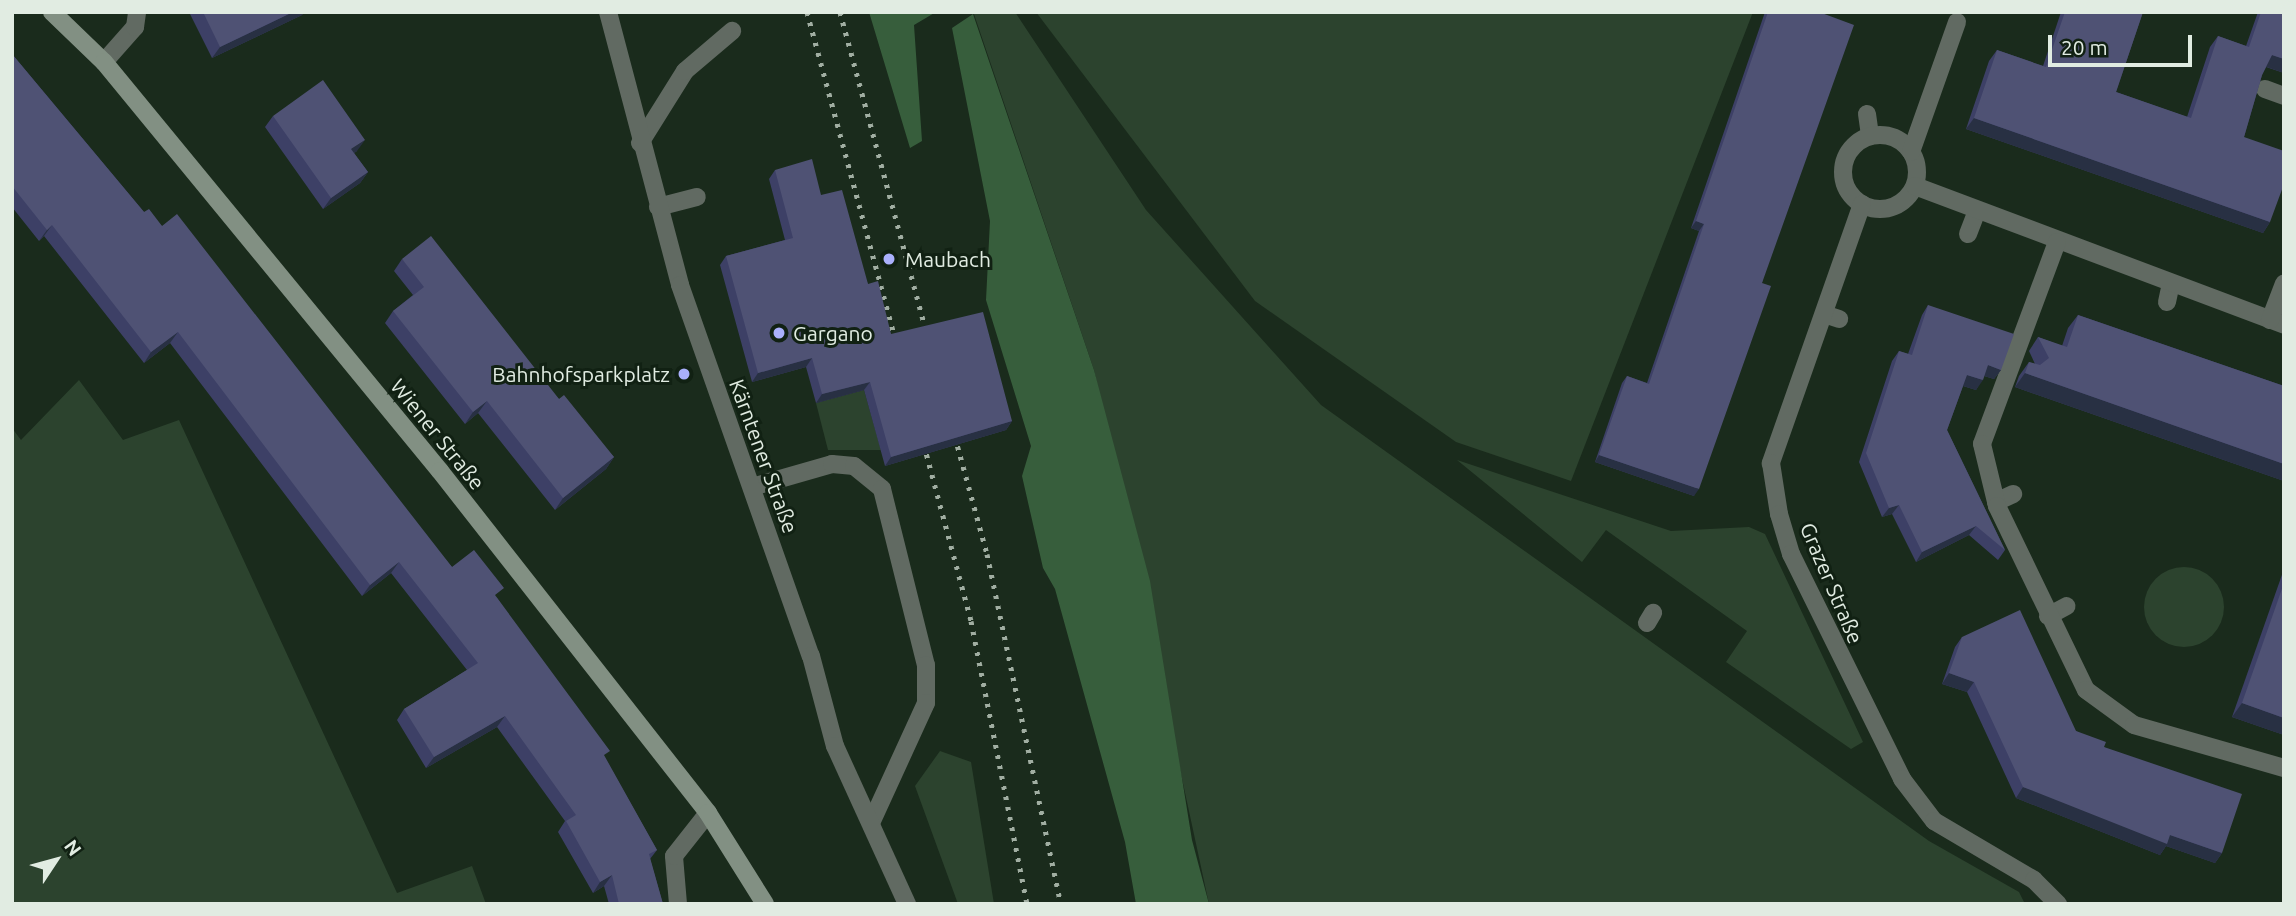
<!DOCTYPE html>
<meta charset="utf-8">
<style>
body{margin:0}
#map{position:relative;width:2296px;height:916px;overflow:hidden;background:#1a2b1c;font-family:Ubuntu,sans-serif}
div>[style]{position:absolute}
.green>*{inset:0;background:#2c432e}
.round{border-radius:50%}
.forest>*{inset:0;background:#375e3c}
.lane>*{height:18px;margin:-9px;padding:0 9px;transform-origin:9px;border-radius:9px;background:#616a62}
.street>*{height:18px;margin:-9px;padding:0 9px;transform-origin:9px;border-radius:9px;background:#616a62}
.street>.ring{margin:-9px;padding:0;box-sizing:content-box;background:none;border:18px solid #616a62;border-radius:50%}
.secondary>*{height:18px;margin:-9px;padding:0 9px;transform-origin:9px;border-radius:9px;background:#829083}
.rail>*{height:5px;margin-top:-2.5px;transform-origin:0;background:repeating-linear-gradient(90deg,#a1aea2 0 3.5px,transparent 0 10.5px)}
.wall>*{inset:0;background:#3d4066}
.shaded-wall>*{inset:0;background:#283043}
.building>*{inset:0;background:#4f5274}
.dots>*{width:19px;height:19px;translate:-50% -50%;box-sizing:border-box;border:4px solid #112113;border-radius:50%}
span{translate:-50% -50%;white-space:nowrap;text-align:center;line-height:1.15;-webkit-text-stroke:6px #112113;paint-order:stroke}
.poi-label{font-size:21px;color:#e1ece2}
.left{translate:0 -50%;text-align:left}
.right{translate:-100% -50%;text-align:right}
.street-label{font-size:21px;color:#e1ece2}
.frame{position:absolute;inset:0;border:14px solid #e1ece2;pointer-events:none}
.north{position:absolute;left:21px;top:825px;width:70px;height:70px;-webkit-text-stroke:5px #112113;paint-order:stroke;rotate:54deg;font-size:19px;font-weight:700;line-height:28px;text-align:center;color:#e1ece2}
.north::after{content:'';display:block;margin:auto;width:24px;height:32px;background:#e1ece2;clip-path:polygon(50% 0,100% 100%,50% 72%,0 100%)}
.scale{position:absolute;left:2048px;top:35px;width:144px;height:32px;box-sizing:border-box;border:4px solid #e1ece2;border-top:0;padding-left:9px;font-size:21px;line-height:24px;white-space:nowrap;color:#e1ece2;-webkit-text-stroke:5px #112113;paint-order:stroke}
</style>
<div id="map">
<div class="green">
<div style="clip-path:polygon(1015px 12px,1146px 210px,1321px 405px,1929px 841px,2019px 892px,2025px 904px,1209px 904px,1094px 370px,974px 14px)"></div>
<div style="clip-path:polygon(1036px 12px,1753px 12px,1571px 481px,1456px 442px,1255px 301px)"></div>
<div style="clip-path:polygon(79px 380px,123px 440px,179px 420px,397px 893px,472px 866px,486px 904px,12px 904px,12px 428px,21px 440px)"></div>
<div style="clip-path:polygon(864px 390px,881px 450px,828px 450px,816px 403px)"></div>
<div style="clip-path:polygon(1457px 460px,1671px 531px,1749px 527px,1765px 534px,1863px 742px,1851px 749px,1726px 662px,1747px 631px,1606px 530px,1582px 562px)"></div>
<div class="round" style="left:2144px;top:567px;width:80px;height:80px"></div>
<div style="clip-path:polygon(940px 751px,971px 762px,994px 904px,958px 904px,915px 786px)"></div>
</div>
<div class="forest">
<div style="clip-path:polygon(869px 12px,936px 12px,914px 25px,922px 141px,910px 148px)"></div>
<div style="clip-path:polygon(973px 14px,1094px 370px,1150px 581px,1192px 840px,1209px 904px,1136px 904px,1125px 842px,1055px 589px,1043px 568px,1022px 476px,1031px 446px,986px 300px,990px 221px,952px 28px)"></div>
</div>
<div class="lane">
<div style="left:104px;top:62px;width:47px;rotate:-48.5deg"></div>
<div style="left:135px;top:27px;width:15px;rotate:-82deg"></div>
<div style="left:1867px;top:114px;width:22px;rotate:82deg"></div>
<div style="left:640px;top:143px;width:85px;rotate:-58deg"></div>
<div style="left:685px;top:71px;width:62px;rotate:-40.4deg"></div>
<div style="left:658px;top:207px;width:40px;rotate:-14.4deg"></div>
<div style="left:1968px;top:234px;width:25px;rotate:-69deg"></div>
<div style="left:2167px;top:302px;width:19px;rotate:-78deg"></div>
<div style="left:1824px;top:314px;width:16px;rotate:18deg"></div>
<div style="left:752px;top:487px;width:83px;rotate:-16deg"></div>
<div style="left:832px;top:464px;width:22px;rotate:5deg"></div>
<div style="left:854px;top:466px;width:36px;rotate:39deg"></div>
<div style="left:882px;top:489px;width:181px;rotate:76deg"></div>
<div style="left:926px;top:665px;width:38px;rotate:90deg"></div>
<div style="left:926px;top:703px;width:132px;rotate:114.6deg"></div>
<div style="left:1996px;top:502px;width:19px;rotate:-25deg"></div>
<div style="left:2048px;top:616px;width:21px;rotate:-28deg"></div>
<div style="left:1647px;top:623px;width:12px;rotate:-59deg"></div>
<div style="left:678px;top:904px;width:48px;rotate:-94.8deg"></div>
<div style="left:674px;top:856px;width:55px;rotate:-51.7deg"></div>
</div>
<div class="street">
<div style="left:608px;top:12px;width:282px;rotate:75.2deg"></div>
<div style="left:680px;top:285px;width:393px;rotate:70.6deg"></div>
<div style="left:811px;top:656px;width:93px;rotate:75.1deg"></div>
<div style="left:835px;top:746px;width:174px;rotate:65.5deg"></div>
<div style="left:2265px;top:89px;width:20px;rotate:20deg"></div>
<div class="ring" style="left:1843px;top:135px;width:56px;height:56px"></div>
<div style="left:1911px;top:152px;width:138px;rotate:-70.5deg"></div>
<div style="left:1915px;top:186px;width:394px;rotate:20.6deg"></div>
<div style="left:1862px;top:204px;width:275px;rotate:109.4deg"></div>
<div style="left:1771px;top:463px;width:52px;rotate:81.1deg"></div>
<div style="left:1779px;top:514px;width:42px;rotate:73.3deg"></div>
<div style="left:1791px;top:554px;width:251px;rotate:63.7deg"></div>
<div style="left:1902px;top:779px;width:53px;rotate:52.7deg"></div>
<div style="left:1934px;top:821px;width:116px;rotate:30.5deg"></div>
<div style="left:2034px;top:880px;width:34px;rotate:45deg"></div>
<div style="left:2057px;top:242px;width:215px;rotate:110.4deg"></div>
<div style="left:1982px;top:444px;width:64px;rotate:76.4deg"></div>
<div style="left:1997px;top:506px;width:204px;rotate:64.2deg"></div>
<div style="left:2086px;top:690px;width:59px;rotate:36.1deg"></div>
<div style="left:2134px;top:725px;width:156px;rotate:16deg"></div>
<div style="left:2270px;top:320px;width:39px;rotate:-69deg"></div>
</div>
<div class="secondary">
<div style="left:52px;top:12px;width:72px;rotate:43.9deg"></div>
<div style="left:104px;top:62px;width:529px;rotate:50.6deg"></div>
<div style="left:440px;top:471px;width:434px;rotate:51.9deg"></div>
<div style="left:708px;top:813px;width:107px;rotate:57.9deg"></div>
</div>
<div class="rail">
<div style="left:807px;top:12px;width:350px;rotate:74.9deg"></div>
<div style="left:840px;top:12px;width:345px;rotate:74.9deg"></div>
<div style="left:952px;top:426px;width:133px;rotate:74.7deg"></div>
<div style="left:987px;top:554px;width:358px;rotate:78.1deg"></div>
<div style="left:921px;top:434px;width:194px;rotate:75deg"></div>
<div style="left:971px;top:621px;width:288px;rotate:78.8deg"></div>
</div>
<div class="wall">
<div style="clip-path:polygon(189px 12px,304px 12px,302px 15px,212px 58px)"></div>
<div style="clip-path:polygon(1765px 12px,1819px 12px,1762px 283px,1694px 496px,1595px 462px,1622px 383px,1627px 376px,1647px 383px,1699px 231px,1691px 228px)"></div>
<div style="clip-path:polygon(2061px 12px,2143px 12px,2116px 92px,2187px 117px,2210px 47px,2218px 36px,2246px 46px,2258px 12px,2284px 12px,2284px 73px,2266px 67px,2262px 75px,2244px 137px,2270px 222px,2263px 233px,1966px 129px,1989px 61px,1997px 50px,2043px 66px)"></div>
<div style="clip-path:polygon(12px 54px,144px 212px,162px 226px,452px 567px,497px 598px,605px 758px,657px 850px,650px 859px,663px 904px,609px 904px,604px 886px,593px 893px,558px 832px,565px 821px,497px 727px,426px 768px,397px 720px,404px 709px,467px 670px,391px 573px,362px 596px,170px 343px,144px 363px,44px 236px,39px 241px,12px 207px)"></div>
<div style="clip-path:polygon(273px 116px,357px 151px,354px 153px,368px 172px,360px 183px,323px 209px,265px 127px)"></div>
<div style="clip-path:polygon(775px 170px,821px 195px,868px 284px,891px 334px,1012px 421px,1006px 430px,885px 466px,864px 390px,816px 403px,806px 367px,752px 382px,720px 265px,726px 256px,785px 240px,769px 179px)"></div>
<div style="clip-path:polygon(402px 259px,559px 399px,614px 457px,606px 469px,555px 510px,478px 413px,465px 424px,385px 323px,393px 311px,413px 295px,394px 271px)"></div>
<div style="clip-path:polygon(1928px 305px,2001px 370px,1994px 379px,1984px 376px,1976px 390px,1963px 386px,1947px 430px,2005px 550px,1998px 560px,1969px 535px,1916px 562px,1892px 514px,1882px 517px,1859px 462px,1892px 361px,1899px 351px,1908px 354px,1922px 315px)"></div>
<div style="clip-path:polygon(2078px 315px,2284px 386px,2284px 481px,2015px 387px,2019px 376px,2029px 362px,2035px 364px,2029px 351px,2038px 337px,2062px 346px,2068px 328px)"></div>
<div style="clip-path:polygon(2284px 569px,2284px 735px,2232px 717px)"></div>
<div style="clip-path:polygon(1962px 637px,2076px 731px,2104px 747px,2222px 853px,2215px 863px,2166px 846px,2160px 855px,2016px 798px,1967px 692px,1942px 684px,1955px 647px)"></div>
</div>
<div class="shaded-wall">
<div style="clip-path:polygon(293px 12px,304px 12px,302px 15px,212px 58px,220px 47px)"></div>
<div style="clip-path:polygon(2272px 55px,2284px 59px,2284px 73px,2264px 66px)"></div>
<div style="clip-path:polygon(1974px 118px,2270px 222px,2263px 233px,1966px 129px)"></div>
<div style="clip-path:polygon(365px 140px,357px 151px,343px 161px,351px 149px)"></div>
<div style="clip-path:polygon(368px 172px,360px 183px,323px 209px,331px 198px)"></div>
<div style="clip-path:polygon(1696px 221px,1704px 224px,1699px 231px,1691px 228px)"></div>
<div style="clip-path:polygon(52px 225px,44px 236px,39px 241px,47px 230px)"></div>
<div style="clip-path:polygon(178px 332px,170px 343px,144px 363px,151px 352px)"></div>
<div style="clip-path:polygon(812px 358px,806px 367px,752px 382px,758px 373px)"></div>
<div style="clip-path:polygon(1988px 365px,2001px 370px,1994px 379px,1981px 375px)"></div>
<div style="clip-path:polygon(2025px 373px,2284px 464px,2284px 481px,2015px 387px)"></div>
<div style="clip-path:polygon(1967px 375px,1983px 380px,1976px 390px,1960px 385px)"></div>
<div style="clip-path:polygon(870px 382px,864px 390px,816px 403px,822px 394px)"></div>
<div style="clip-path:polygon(487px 401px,478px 413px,465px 424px,473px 412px)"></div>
<div style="clip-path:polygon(1012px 421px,1006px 430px,885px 466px,891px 457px)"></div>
<div style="clip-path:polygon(1599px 455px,1699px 489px,1694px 496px,1595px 462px)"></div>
<div style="clip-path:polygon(614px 457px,606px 469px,555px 510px,563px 498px)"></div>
<div style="clip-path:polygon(1899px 505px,1892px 514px,1882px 517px,1889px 508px)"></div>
<div style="clip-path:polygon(1976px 526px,1969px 535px,1916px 562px,1922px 552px)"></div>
<div style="clip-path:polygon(399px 562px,391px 573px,362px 596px,370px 585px)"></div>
<div style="clip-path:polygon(1949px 673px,1974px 682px,1967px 692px,1942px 684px)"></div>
<div style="clip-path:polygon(2242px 703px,2284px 718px,2284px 735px,2232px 717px)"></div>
<div style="clip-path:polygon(505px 716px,497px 727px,426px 768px,434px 757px)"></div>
<div style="clip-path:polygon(2023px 787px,2170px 835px,2222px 853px,2215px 863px,2166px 846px,2160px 855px,2016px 798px)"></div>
<div style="clip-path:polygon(612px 875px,604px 886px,593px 893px,600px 882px)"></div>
</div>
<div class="building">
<div style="clip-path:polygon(203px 12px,293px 12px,220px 47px)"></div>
<div style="clip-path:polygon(1768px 12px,1819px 12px,1854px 25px,1762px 283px,1771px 286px,1699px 489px,1599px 455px,1627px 376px,1649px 384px,1704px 224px,1696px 221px)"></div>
<div style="clip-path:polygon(2065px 12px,2143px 12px,2116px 92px,2191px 118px,2218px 36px,2249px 47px,2261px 12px,2284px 12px,2284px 59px,2272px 55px,2262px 75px,2244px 137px,2284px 151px,2284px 184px,2270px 222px,1974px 118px,1997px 50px,2046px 67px)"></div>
<div style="clip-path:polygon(12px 54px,144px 212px,149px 209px,162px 226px,177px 214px,452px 567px,474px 550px,504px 588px,495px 595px,610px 751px,604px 755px,657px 850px,649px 854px,663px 904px,619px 904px,612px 875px,600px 882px,566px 821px,576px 815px,505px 716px,434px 757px,404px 709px,478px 663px,399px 562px,370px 585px,178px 332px,151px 352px,52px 225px,47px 230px,12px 186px)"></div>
<div style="clip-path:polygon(323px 80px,365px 140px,351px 149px,368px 172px,331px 198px,273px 116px)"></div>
<div style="clip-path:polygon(812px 159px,821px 195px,842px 190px,868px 284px,878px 281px,891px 334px,983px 312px,1012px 421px,891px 457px,870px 382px,822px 394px,812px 358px,758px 373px,726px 256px,793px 238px,775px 170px)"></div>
<div style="clip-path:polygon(431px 236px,559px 399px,564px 395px,614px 457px,563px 498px,487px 401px,473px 412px,393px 311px,424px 287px,402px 259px)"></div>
<div style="clip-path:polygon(1928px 305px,2014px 334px,2001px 370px,1988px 365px,1983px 380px,1967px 375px,1947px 430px,2005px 550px,1976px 526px,1922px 552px,1899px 505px,1889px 508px,1866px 453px,1899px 351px,1912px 355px)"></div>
<div style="clip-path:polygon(2078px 315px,2284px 386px,2284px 464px,2025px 373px,2029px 362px,2040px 365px,2049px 358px,2038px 337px,2067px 347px)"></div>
<div style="clip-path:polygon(2284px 583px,2284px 718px,2242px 703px)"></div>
<div style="clip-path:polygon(2020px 610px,2076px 731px,2106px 742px,2104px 747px,2242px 794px,2222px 853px,2170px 835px,2167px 844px,2023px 787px,1974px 682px,1949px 673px,1962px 637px)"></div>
</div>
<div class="dots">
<div style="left:889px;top:259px;background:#aab0fc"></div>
<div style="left:779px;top:333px;background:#aab0fc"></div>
<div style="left:684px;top:374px;background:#aab0fc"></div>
</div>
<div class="poi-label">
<span class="left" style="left:905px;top:259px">Maubach</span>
<span class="left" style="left:793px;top:333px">Gargano</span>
<span class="right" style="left:670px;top:374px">Bahnhofsparkplatz</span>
</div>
<div class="street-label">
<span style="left:438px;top:434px;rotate:51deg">Wiener Straße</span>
<span style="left:764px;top:456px;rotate:70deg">Kärntener Straße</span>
<span style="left:1832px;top:583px;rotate:67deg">Grazer Straße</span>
</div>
<div class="frame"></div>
<div class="north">N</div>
<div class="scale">20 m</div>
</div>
